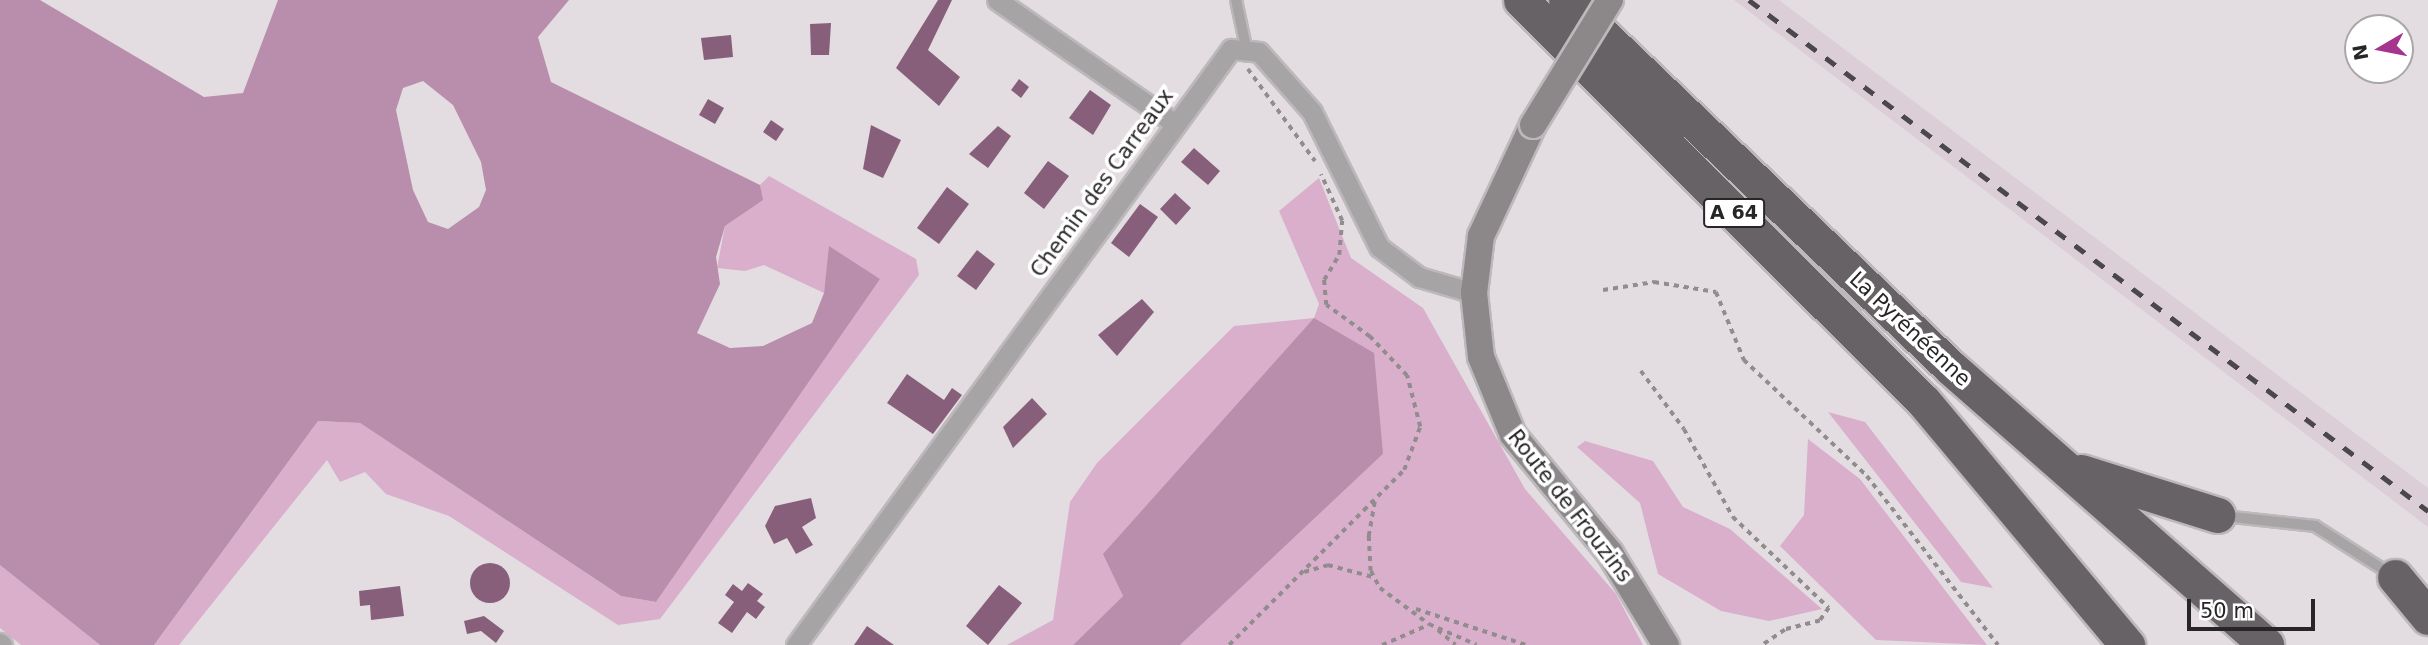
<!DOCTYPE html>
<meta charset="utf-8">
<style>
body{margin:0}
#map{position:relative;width:2428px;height:645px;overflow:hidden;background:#e3dde1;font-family:"DejaVu Sans",sans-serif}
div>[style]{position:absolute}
.built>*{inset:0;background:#dbced7}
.green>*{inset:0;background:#d9afcc}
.water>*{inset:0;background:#b98eac}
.building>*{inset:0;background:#875f7b}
.round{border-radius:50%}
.path>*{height:3.5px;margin-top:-1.75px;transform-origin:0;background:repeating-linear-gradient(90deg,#918d8f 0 5px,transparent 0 10px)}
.roads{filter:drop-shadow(2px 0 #bdb8bc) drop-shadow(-2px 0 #bdb8bc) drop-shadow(0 2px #bdb8bc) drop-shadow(0 -2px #bdb8bc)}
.service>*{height:10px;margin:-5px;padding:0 5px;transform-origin:5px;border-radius:5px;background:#a7a4a6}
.minor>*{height:19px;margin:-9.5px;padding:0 9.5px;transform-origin:9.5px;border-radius:9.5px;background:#a7a4a6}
.secondary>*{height:26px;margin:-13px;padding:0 13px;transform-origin:13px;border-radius:13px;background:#8c888a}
.motorway>*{height:35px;margin:-17.5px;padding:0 17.5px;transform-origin:17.5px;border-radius:17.5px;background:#676265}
.rail>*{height:5px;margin-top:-2.5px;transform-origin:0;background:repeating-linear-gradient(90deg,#4b484a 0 12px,transparent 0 24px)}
.bridges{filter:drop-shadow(2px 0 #bdb8bc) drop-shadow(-2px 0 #bdb8bc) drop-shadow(0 2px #bdb8bc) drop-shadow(0 -2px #bdb8bc)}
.secondary-bridge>*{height:26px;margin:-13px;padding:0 13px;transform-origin:13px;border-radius:13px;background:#8c888a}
span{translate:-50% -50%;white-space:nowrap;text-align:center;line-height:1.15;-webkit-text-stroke:7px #fff;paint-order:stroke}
.shield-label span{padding:2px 5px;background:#fff;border:2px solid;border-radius:5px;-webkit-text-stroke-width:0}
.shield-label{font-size:19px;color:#272526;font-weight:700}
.street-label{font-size:21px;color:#272526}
.north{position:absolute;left:2344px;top:14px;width:70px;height:70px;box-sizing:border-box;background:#fff;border:2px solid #a9a8a8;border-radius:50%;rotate:260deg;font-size:19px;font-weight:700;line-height:28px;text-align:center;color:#272526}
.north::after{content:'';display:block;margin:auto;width:24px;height:32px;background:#a6338d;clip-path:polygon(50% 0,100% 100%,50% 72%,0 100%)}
.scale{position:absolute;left:2187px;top:599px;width:128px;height:32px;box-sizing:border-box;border:4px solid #272526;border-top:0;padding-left:9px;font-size:21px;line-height:24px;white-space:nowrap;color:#272526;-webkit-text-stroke:5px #fff;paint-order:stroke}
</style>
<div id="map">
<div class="built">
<div style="clip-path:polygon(1734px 0,1779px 0,2428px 488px,2428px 527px)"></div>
</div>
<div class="green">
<div style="clip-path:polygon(769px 176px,916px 259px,919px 275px,660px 619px,618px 625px,449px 516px,386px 494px,365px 472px,340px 482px,327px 460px,179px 645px,154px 645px,318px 421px,360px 423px,621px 596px,656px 602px,879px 279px,830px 247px,824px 293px,764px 265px,745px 271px,717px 268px,725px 226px,762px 200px,760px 185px)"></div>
<div style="clip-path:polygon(1319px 178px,1351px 258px,1423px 308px,1525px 489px,1616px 594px,1643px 645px,1180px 645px,1383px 454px,1104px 554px,1123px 596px,1073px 645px,1007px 645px,1053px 620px,1070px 502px,1097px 463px,1234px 326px,1314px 318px,1319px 304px,1279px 211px)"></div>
<div style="clip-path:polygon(1828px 412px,1865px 422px,1993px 588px,1961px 582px)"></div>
<div style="clip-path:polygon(1808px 439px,1860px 479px,1987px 645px,1876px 640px,1780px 546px,1804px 515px)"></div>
<div style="clip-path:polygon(1585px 441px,1653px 461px,1683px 507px,1730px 529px,1822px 609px,1769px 621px,1721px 611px,1658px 574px,1640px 503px,1577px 447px)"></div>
<div style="clip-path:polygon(0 565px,100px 645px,21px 645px,0 628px)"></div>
</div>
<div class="water">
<div style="clip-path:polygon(evenodd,0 0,40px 0,204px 97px,243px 93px,278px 0,569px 0,538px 37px,551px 82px,760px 185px,763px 200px,725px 226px,716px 257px,720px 284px,697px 333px,730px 348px,763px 346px,812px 323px,824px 293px,829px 246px,880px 279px,656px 602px,621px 596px,360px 423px,318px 421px,154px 645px,100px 645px,0 565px,0 0,423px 81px,453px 105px,481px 162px,486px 190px,479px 207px,448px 229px,428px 222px,413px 190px,396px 110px,403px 88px,423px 81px)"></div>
<div style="clip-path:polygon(1314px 318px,1374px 353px,1383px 454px,1180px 645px,1073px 645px,1123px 596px,1103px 554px)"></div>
</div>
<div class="building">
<div style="clip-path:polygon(938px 0,952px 0,928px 50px,960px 77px,939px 106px,896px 68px)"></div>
<div style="clip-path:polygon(831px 23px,829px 55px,811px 55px,810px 24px)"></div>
<div style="clip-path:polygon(731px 35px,733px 57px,704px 60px,701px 38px)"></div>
<div style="clip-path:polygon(1019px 79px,1029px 87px,1021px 98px,1011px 90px)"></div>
<div style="clip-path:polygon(1090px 90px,1111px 105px,1093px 135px,1069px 118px)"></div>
<div style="clip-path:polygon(708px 99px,724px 108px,715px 124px,699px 115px)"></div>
<div style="clip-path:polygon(771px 120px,784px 129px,776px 141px,763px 132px)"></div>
<div style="clip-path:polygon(871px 125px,901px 140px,883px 178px,863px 169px)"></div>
<div style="clip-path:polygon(998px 126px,1011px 136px,988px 168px,969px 154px)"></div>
<div style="clip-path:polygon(1194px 148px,1220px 171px,1208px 185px,1181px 162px)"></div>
<div style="clip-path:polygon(1048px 161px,1069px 176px,1044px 209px,1024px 193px)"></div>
<div style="clip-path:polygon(947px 187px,969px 204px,939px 244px,917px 228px)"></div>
<div style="clip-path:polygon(1175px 193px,1191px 208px,1176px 225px,1160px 209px)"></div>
<div style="clip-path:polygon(1140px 204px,1158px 217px,1129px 257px,1111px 243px)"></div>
<div style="clip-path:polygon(977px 250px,995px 264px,976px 290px,957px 276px)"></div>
<div style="clip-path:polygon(1142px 299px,1154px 312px,1117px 356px,1098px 335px)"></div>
<div style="clip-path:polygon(907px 374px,944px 400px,952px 388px,962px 395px,933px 434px,887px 403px)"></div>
<div style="clip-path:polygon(1032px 398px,1047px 414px,1013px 448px,1003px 427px)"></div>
<div style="clip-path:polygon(811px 498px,816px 518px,802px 527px,813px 545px,796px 554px,787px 538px,774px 544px,765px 526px,775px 506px)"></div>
<div class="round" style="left:470px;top:563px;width:40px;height:40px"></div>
<div style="clip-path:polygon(748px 583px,763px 594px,757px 601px,765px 607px,756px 619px,747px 612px,732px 633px,718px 623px,734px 602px,725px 595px,733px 584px,742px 591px)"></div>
<div style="clip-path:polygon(999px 585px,1022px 603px,988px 645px,966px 626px)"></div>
<div style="clip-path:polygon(400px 586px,404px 616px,371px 620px,370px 605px,360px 606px,359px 591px)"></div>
<div style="clip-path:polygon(484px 616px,504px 631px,496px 643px,481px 631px,467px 634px,464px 621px)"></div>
<div style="clip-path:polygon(867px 626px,894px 645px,854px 645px)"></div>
</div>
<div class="path">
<div style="left:1248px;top:69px;width:114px;rotate:53.9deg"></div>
<div style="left:1603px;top:290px;width:52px;rotate:-8.9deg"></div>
<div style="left:1654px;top:282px;width:63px;rotate:9.2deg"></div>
<div style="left:1716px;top:292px;width:74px;rotate:67.6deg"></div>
<div style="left:1744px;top:360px;width:169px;rotate:43.3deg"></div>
<div style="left:1867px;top:476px;width:214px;rotate:52.2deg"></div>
<div style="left:1641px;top:371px;width:72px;rotate:53.4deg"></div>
<div style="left:1684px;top:429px;width:101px;rotate:60.9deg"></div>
<div style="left:1733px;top:517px;width:132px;rotate:43.5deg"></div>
<div style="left:1829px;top:608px;width:16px;rotate:125deg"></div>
<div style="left:1820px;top:621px;width:36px;rotate:166deg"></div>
<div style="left:1785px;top:630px;width:27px;rotate:146deg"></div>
<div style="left:1375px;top:502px;width:35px;rotate:100deg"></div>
<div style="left:1369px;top:536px;width:35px;rotate:87deg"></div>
<div style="left:1371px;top:571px;width:19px;rotate:62deg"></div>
<div style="left:1380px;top:588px;width:61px;rotate:36.3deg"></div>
<div style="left:1429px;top:624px;width:52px;rotate:23.6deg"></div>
<div style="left:1304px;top:572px;width:25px;rotate:-16deg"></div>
<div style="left:1328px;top:565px;width:47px;rotate:14.9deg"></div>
<div style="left:1416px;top:609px;width:116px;rotate:18.1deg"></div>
<div style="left:1438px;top:630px;width:23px;rotate:40deg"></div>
<div style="left:1229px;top:645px;width:247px;rotate:-45deg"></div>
<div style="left:1404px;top:470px;width:46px;rotate:-69.6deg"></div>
<div style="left:1420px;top:427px;width:53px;rotate:-104.3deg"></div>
<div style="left:1407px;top:376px;width:54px;rotate:-133.5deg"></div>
<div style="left:1370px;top:337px;width:54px;rotate:-144deg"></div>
<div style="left:1326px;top:305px;width:25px;rotate:-95deg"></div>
<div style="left:1324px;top:280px;width:29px;rotate:-59deg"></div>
<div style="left:1339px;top:255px;width:34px;rotate:-85deg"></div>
<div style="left:1342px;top:221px;width:51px;rotate:-114.5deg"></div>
<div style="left:1382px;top:645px;width:50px;rotate:-23.5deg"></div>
</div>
<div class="roads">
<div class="service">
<div style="left:1236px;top:0;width:48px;rotate:78deg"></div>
<div style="left:2223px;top:516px;width:93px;rotate:6.2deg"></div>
<div style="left:2315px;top:526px;width:91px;rotate:32.5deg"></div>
</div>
<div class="minor">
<div style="left:997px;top:0;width:216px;rotate:34.8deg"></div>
<div style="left:0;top:643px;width:3px;rotate:45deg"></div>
<div style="left:796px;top:645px;width:738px;rotate:-53.88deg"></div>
<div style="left:1231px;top:49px;width:28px;rotate:6deg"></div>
<div style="left:1259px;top:52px;width:80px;rotate:48.5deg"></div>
<div style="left:1312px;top:112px;width:151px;rotate:63.6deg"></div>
<div style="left:1379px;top:247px;width:50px;rotate:36.9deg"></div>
<div style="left:1419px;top:277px;width:57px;rotate:16.2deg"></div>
</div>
<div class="secondary">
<div style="left:1533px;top:125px;width:123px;rotate:115.1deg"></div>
<div style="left:1481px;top:236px;width:57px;rotate:97deg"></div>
<div style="left:1474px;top:293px;width:64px;rotate:83.8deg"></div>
<div style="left:1481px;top:357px;width:84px;rotate:67.7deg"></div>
<div style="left:1513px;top:435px;width:153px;rotate:50.6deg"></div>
<div style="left:1610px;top:553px;width:108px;rotate:58.7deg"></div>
</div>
<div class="motorway">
<div style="left:1521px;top:0;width:569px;rotate:44.93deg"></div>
<div style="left:1924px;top:402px;width:317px;rotate:50.1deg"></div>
<div style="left:1566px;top:0;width:531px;rotate:43.7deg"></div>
<div style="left:1950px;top:367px;width:421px;rotate:41.3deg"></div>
<div style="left:2081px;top:472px;width:143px;rotate:17.5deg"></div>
<div style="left:2395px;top:577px;width:52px;rotate:50.5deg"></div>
</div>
</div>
<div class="rail">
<div style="left:1749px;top:0;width:850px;rotate:36.96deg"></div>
</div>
<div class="bridges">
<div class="secondary-bridge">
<div style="left:1533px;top:125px;width:147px;rotate:-58.4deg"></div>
</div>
</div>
<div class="shield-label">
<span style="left:1734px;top:213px">A 64</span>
</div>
<div class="street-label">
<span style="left:1102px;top:183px;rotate:-54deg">Chemin des Carreaux</span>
<span style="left:1910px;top:329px;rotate:43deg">La Pyrénéenne</span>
<span style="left:1570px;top:506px;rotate:52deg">Route de Frouzins</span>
</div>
<div class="north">N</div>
<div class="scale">50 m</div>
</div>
